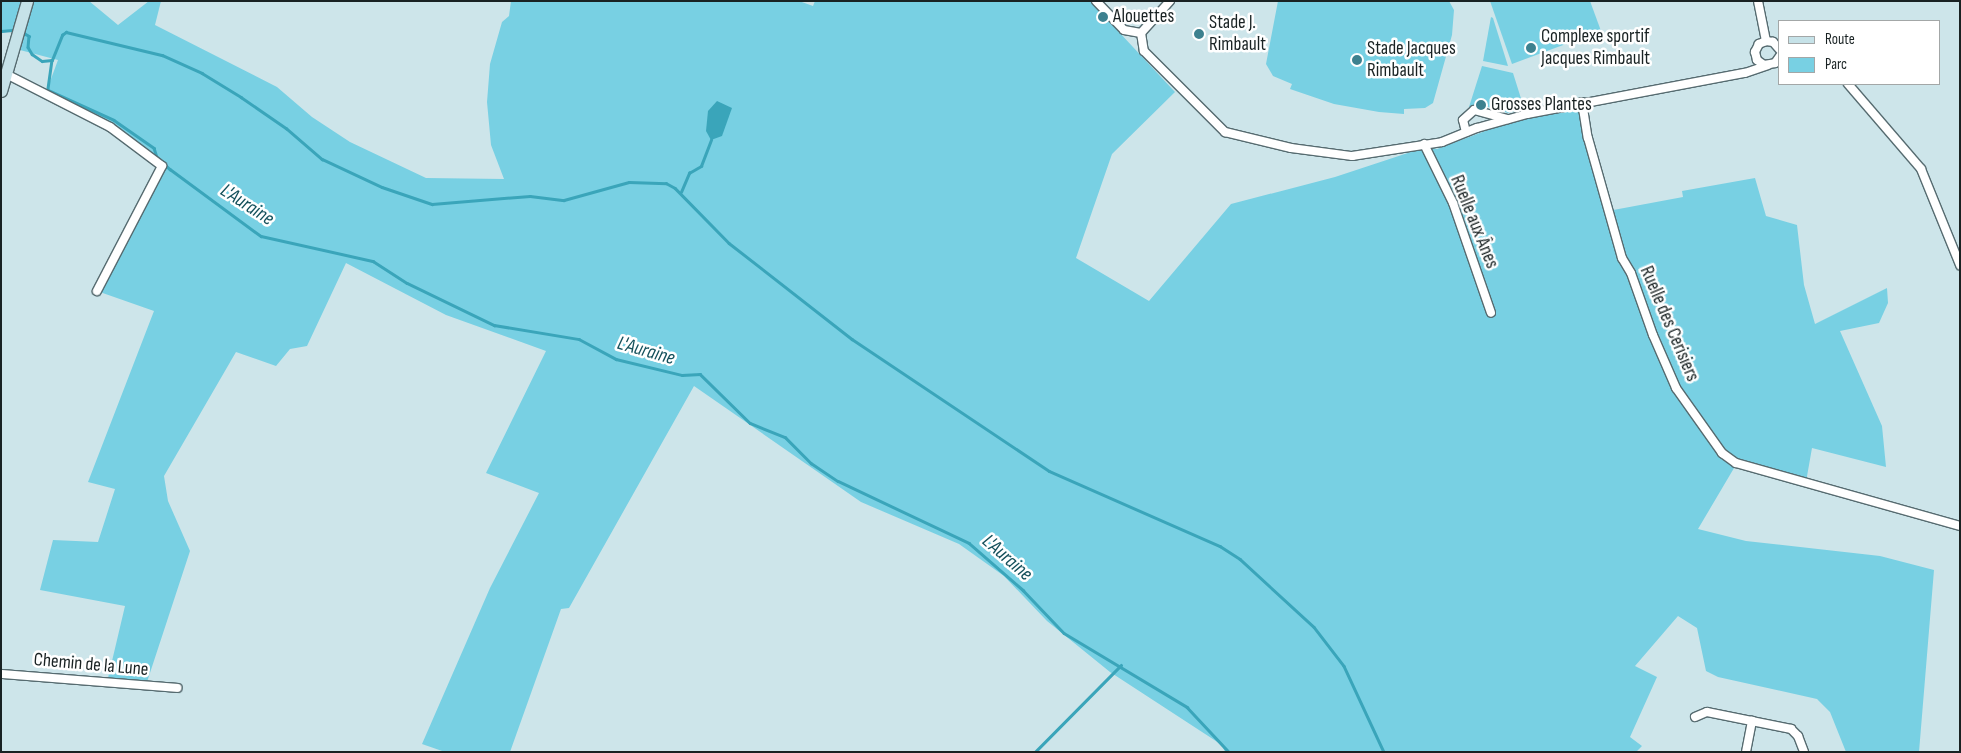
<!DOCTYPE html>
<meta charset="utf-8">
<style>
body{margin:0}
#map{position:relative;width:1961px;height:753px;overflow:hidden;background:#cde5ea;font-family:"Sofia Sans Condensed",sans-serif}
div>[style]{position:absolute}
.green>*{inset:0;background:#78d0e3}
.water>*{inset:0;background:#3aa5ba}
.stream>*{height:2.5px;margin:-1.25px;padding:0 1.25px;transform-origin:1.25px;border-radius:1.25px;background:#3aa5ba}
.roads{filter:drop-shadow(1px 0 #566b70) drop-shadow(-1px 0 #566b70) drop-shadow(0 1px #566b70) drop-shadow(0 -1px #566b70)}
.minor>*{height:8px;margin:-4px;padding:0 4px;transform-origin:4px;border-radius:4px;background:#fff}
.secondary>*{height:11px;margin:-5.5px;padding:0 5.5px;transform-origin:5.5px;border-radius:5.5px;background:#c6e2e8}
.dots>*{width:14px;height:14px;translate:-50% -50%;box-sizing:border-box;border:2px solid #fff;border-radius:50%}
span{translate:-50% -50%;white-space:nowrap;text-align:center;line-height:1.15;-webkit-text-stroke:5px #fff;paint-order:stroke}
.poi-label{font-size:19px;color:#192223}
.left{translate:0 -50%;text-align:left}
.street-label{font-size:19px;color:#192223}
.water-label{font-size:20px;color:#15515c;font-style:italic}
.frame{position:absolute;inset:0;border:2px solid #192223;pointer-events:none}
.legend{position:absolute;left:1778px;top:20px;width:162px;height:65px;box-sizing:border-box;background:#fff;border:1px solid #a3a7a7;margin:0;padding:6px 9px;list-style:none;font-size:15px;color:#192223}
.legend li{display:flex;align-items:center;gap:10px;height:25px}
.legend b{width:25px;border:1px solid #a3a7a7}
</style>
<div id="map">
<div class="green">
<div style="clip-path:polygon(1px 1px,89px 1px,118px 25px,149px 1px,161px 1px,155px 25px,277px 87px,312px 117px,350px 142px,426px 178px,504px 179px,491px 145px,487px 102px,490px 64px,502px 22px,509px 16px,511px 1px,799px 1px,813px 6px,815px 1px,1090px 1px,1175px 92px,1112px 154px,1076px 258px,1149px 301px,1231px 204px,1335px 177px,1426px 147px,1437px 149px,1576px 97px,1608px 211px,1683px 197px,1682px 191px,1755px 178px,1766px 216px,1797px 225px,1804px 285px,1815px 324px,1887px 288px,1888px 303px,1879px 323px,1840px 331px,1882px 426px,1886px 467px,1812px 448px,1806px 482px,1737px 463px,1698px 529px,1746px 541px,1880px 556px,1934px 570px,1919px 752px,1846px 752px,1830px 712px,1817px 699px,1718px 677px,1706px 671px,1697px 628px,1678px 616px,1635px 666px,1657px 677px,1630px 737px,1642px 746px,1636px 752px,1225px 752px,1222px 745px,1110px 672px,1047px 621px,1004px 576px,959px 544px,861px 502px,694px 386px,569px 608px,561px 609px,510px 752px,445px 752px,422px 744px,490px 588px,539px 493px,486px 473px,546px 351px,446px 315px,346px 263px,307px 346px,290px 349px,276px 366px,236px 352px,164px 476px,168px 501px,190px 551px,147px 682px,108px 678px,125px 606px,40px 590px,53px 540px,98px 542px,115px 489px,88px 482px,154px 311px,97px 291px,162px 166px,110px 128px,45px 95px,58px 60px,20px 50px,13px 31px,1px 33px)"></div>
<div style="clip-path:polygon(1278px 1px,1449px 1px,1454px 10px,1452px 35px,1433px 103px,1425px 108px,1404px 109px,1404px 114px,1379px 112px,1334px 104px,1290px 89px,1292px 84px,1273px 76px,1266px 64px)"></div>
<div style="clip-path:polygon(1490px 1px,1590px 1px,1601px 31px,1512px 64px)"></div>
<div style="clip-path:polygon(1491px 17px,1493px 18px,1508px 66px,1483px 61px)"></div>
<div style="clip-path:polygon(1482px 66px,1513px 73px,1524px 108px,1508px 113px,1479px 104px,1469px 107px)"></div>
</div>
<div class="water">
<div style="clip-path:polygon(717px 101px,732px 108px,722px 136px,711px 140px,706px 131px,708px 111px)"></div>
</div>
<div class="stream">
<div style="left:1px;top:31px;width:11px;rotate:-5deg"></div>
<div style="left:24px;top:33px;width:6px;rotate:31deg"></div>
<div style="left:29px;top:36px;width:11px;rotate:95deg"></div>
<div style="left:28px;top:47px;width:8px;rotate:60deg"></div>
<div style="left:32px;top:54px;width:12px;rotate:35deg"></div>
<div style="left:42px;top:61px;width:10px;rotate:-6deg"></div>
<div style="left:52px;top:60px;width:30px;rotate:98deg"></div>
<div style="left:48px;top:90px;width:72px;rotate:24.4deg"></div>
<div style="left:114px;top:120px;width:49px;rotate:35deg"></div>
<div style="left:154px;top:148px;width:9px;rotate:72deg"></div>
<div style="left:157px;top:157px;width:18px;rotate:43deg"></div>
<div style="left:170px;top:169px;width:113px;rotate:36.4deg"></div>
<div style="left:261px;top:236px;width:115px;rotate:12.6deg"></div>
<div style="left:373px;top:261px;width:40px;rotate:32.9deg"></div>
<div style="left:407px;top:283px;width:97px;rotate:25.8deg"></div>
<div style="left:494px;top:325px;width:86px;rotate:9.4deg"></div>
<div style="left:579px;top:339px;width:42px;rotate:28.4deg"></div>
<div style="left:616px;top:359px;width:68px;rotate:13.6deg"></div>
<div style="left:682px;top:375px;width:18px;rotate:-3deg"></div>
<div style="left:700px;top:374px;width:70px;rotate:44.4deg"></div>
<div style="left:750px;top:423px;width:38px;rotate:22deg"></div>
<div style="left:785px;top:437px;width:37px;rotate:45deg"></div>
<div style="left:811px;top:463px;width:32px;rotate:34deg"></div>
<div style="left:838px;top:481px;width:145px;rotate:25.3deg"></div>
<div style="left:969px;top:543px;width:72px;rotate:41deg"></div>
<div style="left:1023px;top:590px;width:59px;rotate:46.4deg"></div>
<div style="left:1064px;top:633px;width:144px;rotate:31deg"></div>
<div style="left:1187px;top:707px;width:62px;rotate:47deg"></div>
<div style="left:52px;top:60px;width:27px;rotate:-68deg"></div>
<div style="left:62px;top:35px;width:5px;rotate:-37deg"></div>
<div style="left:66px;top:32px;width:99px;rotate:13.5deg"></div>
<div style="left:162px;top:55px;width:44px;rotate:24.2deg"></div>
<div style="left:202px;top:73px;width:46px;rotate:31.6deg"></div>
<div style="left:241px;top:97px;width:55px;rotate:34.6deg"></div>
<div style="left:286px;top:128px;width:48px;rotate:40.7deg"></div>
<div style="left:322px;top:159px;width:66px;rotate:25deg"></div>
<div style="left:382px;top:187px;width:53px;rotate:18.8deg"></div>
<div style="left:432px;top:204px;width:98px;rotate:-4.7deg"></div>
<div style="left:530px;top:196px;width:34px;rotate:7deg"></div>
<div style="left:564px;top:200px;width:67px;rotate:-15.5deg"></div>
<div style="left:629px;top:182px;width:37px;rotate:2deg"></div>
<div style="left:666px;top:183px;width:10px;rotate:29deg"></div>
<div style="left:675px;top:188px;width:77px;rotate:45.5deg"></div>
<div style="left:729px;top:243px;width:156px;rotate:38deg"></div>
<div style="left:852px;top:339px;width:237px;rotate:33.8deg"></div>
<div style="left:1049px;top:471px;width:187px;rotate:23.7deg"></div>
<div style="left:1220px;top:546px;width:24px;rotate:33deg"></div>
<div style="left:1240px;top:559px;width:100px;rotate:42.6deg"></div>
<div style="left:1314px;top:627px;width:49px;rotate:52.4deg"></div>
<div style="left:1344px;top:666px;width:95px;rotate:65.1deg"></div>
<div style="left:681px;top:192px;width:21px;rotate:-67deg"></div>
<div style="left:689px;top:173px;width:14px;rotate:-30deg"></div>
<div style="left:701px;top:166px;width:28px;rotate:-69deg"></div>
<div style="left:1035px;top:752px;width:122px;rotate:-45.3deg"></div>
</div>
<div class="roads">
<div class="minor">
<div style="left:1096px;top:1px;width:40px;rotate:46deg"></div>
<div style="left:1124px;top:30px;width:17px;rotate:10deg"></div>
<div style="left:1758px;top:1px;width:41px;rotate:78.7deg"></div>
<div style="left:1141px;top:33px;width:18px;rotate:81deg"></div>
<div style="left:1144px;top:51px;width:115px;rotate:45deg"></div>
<div style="left:1225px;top:132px;width:68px;rotate:13.6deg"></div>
<div style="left:1291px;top:148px;width:62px;rotate:7.5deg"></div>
<div style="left:1352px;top:156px;width:91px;rotate:-8.8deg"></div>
<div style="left:1442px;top:142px;width:38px;rotate:-22deg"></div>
<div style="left:1477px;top:128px;width:52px;rotate:-15.6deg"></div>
<div style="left:1527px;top:114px;width:222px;rotate:-10.7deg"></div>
<div style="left:1745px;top:73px;width:24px;rotate:-19deg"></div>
<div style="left:1141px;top:33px;width:43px;rotate:-47.8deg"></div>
<div style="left:1780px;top:50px;width:11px;rotate:-131deg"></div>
<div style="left:1773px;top:42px;width:7px;rotate:-172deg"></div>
<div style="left:1766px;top:41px;width:8px;rotate:157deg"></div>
<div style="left:1759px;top:44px;width:9px;rotate:117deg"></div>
<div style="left:1755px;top:52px;width:8px;rotate:76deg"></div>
<div style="left:1757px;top:60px;width:9px;rotate:36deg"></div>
<div style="left:1764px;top:65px;width:11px;rotate:-10deg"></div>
<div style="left:1775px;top:63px;width:9px;rotate:-54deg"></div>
<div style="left:6px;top:74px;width:117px;rotate:27deg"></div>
<div style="left:110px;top:127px;width:65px;rotate:36.9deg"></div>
<div style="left:162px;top:166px;width:141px;rotate:117.5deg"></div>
<div style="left:1848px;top:84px;width:112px;rotate:49.3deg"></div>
<div style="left:1921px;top:169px;width:104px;rotate:67.9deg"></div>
<div style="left:1582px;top:102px;width:36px;rotate:81deg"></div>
<div style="left:1588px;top:138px;width:125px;rotate:74.2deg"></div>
<div style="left:1622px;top:258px;width:17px;rotate:59deg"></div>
<div style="left:1631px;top:273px;width:66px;rotate:70.5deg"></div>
<div style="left:1653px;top:335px;width:58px;rotate:66.5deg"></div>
<div style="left:1676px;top:388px;width:80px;rotate:54.7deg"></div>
<div style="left:1722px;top:453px;width:17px;rotate:36deg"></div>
<div style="left:1736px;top:463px;width:233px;rotate:15.7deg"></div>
<div style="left:1466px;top:132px;width:12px;rotate:-104deg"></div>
<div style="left:1463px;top:120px;width:15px;rotate:-42deg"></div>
<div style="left:1474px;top:110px;width:35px;rotate:15deg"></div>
<div style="left:1424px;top:144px;width:66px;rotate:63.8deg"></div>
<div style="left:1453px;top:203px;width:116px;rotate:70.9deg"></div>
<div style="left:1px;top:674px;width:177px;rotate:4.5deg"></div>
<div style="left:1695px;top:717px;width:13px;rotate:-23deg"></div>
<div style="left:1707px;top:712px;width:86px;rotate:11.4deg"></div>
<div style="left:1791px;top:729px;width:10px;rotate:45deg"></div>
<div style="left:1798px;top:736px;width:17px;rotate:69deg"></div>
<div style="left:1746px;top:752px;width:32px;rotate:-79deg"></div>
</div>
<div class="secondary">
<div style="left:1px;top:91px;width:94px;rotate:-73.9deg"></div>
</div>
</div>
<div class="dots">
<div style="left:1103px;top:17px;background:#3d818f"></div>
<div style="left:1199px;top:34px;background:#3d818f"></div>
<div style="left:1531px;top:48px;background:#3d818f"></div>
<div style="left:1357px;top:60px;background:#3d818f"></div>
<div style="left:1481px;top:105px;background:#3d818f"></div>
</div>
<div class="poi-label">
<span class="left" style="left:1113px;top:17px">Alouettes</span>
<span class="left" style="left:1209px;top:34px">Stade J.<br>Rimbault</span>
<span class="left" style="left:1541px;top:48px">Complexe sportif<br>Jacques Rimbault</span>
<span class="left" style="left:1367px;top:60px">Stade Jacques<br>Rimbault</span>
<span class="left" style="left:1491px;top:105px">Grosses Plantes</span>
</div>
<div class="street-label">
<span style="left:1474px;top:222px;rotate:68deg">Ruelle aux Ânes</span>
<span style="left:1669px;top:324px;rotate:67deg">Ruelle des Cerisiers</span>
<span style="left:91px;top:665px;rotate:5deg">Chemin de la Lune</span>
</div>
<div class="water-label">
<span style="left:247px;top:205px;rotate:33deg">L'Auraine</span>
<span style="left:646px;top:351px;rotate:16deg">L'Auraine</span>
<span style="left:1007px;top:558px;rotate:41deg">L'Auraine</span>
</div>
<div class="frame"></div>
<ul class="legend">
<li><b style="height:6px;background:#c6e2e8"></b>Route</li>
<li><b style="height:14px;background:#78d0e3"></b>Parc</li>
</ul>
</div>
